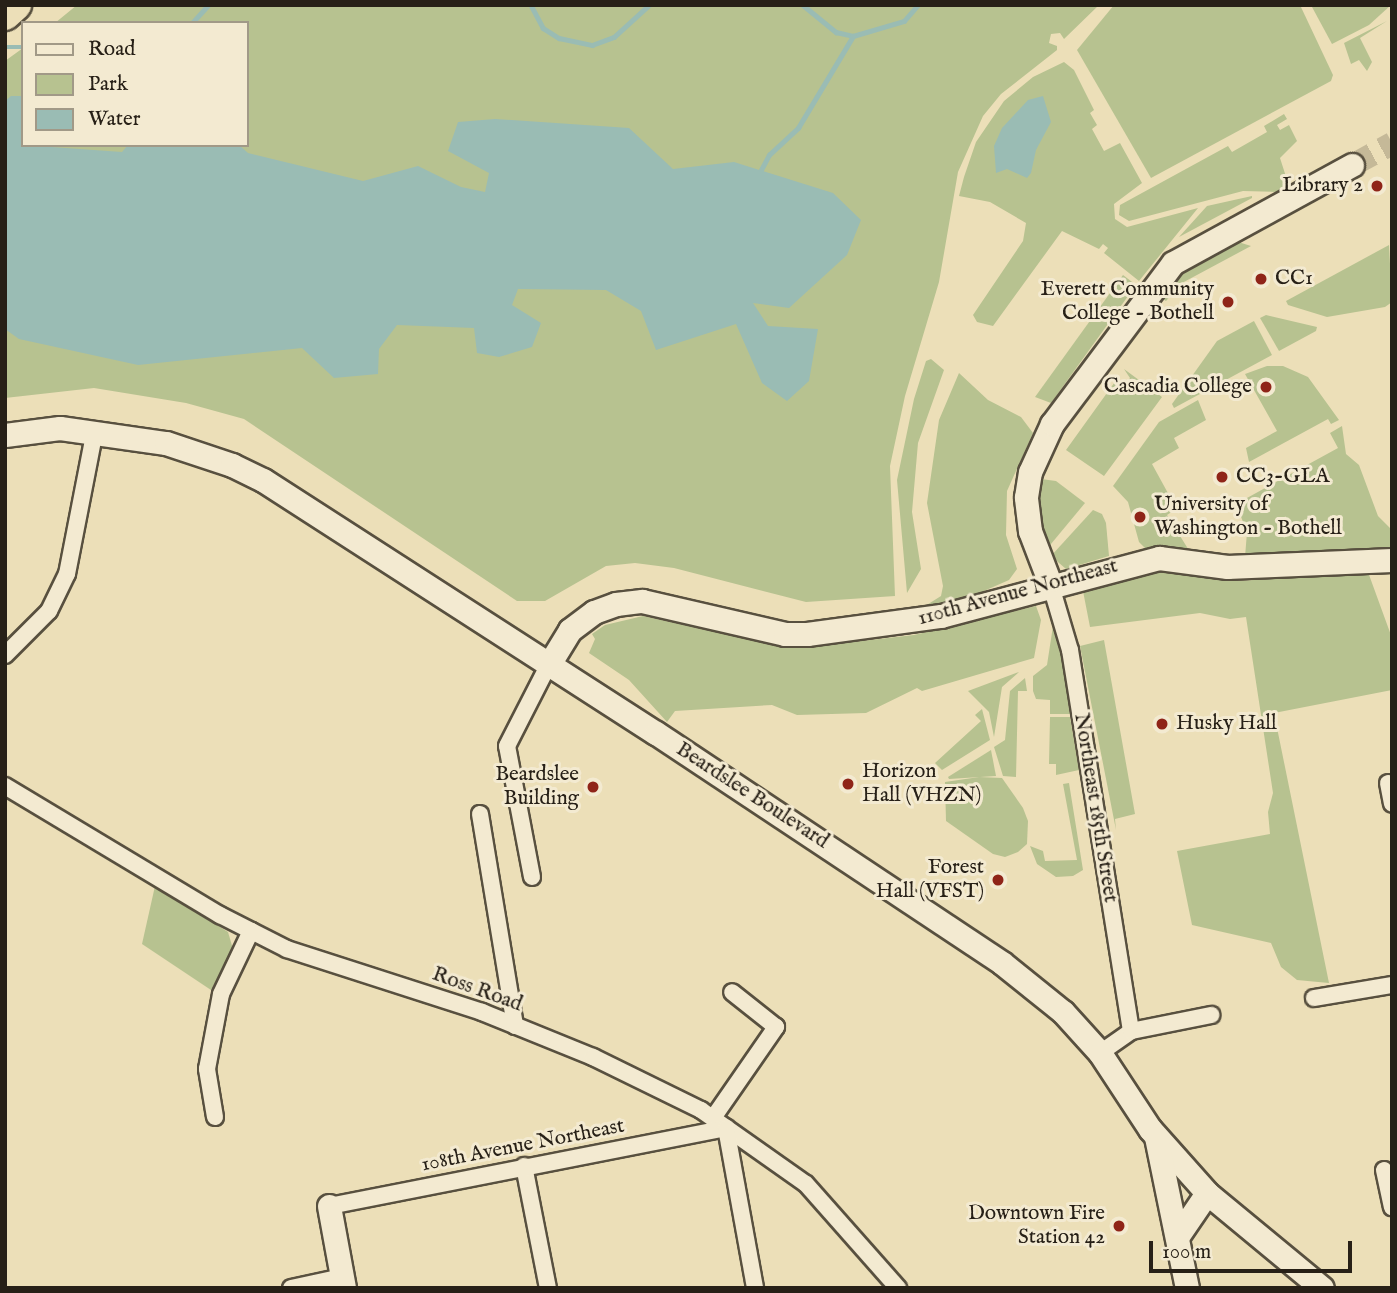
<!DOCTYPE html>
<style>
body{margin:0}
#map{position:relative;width:1397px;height:1293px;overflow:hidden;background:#ecdfb8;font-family:"IM FELL English",serif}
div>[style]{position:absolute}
.green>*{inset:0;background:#b7c290}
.water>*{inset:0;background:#9abcb4}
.stream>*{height:4.5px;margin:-2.25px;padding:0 2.25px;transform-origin:2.25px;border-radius:2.25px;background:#9abcb4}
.secondary-tunnel>*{height:23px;margin-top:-11.5px;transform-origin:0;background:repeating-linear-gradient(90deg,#c5b998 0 23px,transparent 0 34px)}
.roads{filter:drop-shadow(2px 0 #58503f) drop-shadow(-2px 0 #58503f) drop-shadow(0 2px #58503f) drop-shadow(0 -2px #58503f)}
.street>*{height:16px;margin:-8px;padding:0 8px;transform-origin:8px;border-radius:8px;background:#f3ead1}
.secondary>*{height:23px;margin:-11.5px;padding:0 11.5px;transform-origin:11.5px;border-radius:11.5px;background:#f3ead1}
.highway>*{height:30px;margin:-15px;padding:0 15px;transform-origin:15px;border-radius:15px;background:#ecdfb8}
.dots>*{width:19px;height:19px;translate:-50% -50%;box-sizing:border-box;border:4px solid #f3ead1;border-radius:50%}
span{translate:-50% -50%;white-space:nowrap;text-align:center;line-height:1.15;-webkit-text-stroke:6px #f3ead1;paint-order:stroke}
.poi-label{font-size:21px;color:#272017}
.right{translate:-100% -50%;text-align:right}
.left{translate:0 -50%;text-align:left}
.street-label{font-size:21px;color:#272017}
.frame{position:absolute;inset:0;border:7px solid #272017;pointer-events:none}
.legend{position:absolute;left:21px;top:21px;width:228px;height:126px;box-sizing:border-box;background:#f3ead1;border:2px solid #a19987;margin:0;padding:9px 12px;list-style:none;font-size:21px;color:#272017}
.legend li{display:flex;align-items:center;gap:14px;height:35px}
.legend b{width:35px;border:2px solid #a19987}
.scale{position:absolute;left:1149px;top:1241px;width:203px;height:32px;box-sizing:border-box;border:4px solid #272017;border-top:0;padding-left:9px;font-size:21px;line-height:24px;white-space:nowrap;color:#272017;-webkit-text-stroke:5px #f3ead1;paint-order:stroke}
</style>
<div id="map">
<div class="green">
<div style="clip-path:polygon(77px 5px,1099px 5px,1064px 39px,1060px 33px,1051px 34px,1049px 43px,1057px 46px,1057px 50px,1001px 94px,983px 116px,958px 172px,939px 282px,905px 396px,890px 466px,895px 596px,806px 602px,674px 568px,635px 563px,606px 566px,545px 601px,517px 601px,244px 419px,186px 403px,94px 388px,5px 398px,5px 61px,23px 48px,23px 145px,247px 145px,247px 23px,55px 23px)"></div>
<div style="clip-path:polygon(1114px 5px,1300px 5px,1333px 75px,1331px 81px,1151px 178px,1077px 50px)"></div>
<div style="clip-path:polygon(1315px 5px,1391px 5px,1369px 25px,1332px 44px,1312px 7px)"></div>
<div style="clip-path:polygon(1387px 21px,1360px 38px,1372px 62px,1367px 71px,1359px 60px,1351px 64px,1344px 43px)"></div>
<div style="clip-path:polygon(1064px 62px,1074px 70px,1094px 110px,1090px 113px,1097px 125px,1092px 129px,1104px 151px,1120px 143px,1142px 183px,1114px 204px,1115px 219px,1127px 227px,1198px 208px,1139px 281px,1104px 253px,1108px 248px,1103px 244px,1099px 249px,1062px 231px,993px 326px,977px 322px,973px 315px,1023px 241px,1026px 223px,990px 202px,959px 196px,964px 177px,976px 142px,1004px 101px,1033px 77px)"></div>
<div style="clip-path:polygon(1284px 114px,1287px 119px,1277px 125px,1280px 130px,1289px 125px,1297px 141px,1280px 158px,1289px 186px,1279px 192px,1243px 191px,1129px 221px,1119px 215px,1120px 205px,1228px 146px,1232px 152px,1267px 132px,1264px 126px)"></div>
<div style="clip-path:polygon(1252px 196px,1252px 198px,1179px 237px,1207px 206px)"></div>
<div style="clip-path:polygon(1235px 241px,1251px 246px,1182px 283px,1166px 301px,1156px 295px,1180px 271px)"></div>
<div style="clip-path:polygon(1389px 245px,1392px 302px,1385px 307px,1327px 317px,1288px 305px,1286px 301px)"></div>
<div style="clip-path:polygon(1123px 275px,1136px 285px,1051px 403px,1035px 397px)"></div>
<div style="clip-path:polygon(1266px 315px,1317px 327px,1316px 331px,1279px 351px,1260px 318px)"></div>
<div style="clip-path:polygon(1254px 321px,1272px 355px,1174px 408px,1172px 404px,1217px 341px)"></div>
<div style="clip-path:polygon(931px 359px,944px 370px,918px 443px,912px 512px,921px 569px,907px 593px,897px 480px,914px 399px,926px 361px)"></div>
<div style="clip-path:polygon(1267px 366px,1283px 366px,1308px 377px,1339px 420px,1331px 424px,1328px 419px,1249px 462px,1246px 448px,1277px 431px,1245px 374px)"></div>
<div style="clip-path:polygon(1124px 369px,1162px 397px,1104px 476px,1066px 450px,1117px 379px,1125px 385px,1130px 378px)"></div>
<div style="clip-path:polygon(959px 373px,988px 400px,1021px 417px,1033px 433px,1007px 491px,1006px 535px,1017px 569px,1009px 580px,968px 598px,925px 606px,941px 596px,943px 586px,927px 503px,939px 420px)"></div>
<div style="clip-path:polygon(1198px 400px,1206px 420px,1174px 438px,1179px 448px,1152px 464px,1169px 495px,1166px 497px,1173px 511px,1167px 515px,1190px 552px,1145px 548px,1139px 542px,1128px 502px,1113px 486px,1159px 422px)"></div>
<div style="clip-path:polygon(1342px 426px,1346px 454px,1359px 465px,1378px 516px,1392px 530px,1392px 547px,1245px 557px,1247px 532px,1236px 504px,1338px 448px,1330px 433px)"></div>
<div style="clip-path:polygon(1041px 479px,1056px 481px,1085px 503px,1046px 550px,1036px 488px)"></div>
<div style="clip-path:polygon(1093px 510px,1102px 514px,1106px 523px,1109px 556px,1066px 569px,1051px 556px)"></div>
<div style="clip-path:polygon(1190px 569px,1239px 581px,1368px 572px,1392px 638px,1392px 690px,1274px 713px,1329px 983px,1297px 980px,1281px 967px,1271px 943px,1192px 925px,1177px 851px,1270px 834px,1268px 812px,1273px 793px,1246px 617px,1230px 619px,1200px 613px,1090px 627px,1083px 591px,1138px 575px)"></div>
<div style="clip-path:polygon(1036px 606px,1041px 620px,1034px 658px,922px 691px,917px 688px,866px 713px,797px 715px,772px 705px,675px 711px,667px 722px,629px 680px,589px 653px,595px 639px,592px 634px,605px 625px,643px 616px,761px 642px,818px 646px,914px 635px)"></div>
<div style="clip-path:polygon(1053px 626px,1057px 628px,1070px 714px,1050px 714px,1050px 700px,1036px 699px,1033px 691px,1033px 676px,1047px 665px)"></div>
<div style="clip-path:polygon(1104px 640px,1135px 814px,1115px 819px,1116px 830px,1080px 646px)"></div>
<div style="clip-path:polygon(1019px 672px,1002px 687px,994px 737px,989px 712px,968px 691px)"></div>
<div style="clip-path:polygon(1025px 678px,1027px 691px,1018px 691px,1016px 777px,1003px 776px,994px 747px,1005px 740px,1010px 691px)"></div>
<div style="clip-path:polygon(982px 709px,990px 740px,942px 770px,935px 763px,981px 721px,975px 715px)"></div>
<div style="clip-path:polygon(1050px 717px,1070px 717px,1079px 770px,1056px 775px,1056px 764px,1049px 764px)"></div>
<div style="clip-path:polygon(991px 750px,996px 776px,949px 779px,948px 777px)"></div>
<div style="clip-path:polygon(979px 777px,1002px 778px,1023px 808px,1028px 821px,1027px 844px,1018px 852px,1005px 857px,993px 854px,946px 821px,945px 782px)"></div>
<div style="clip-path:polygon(1069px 783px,1083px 870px,1073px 876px,1056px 877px,1037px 864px,1030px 846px,1043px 851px,1045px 861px,1077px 860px,1063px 784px)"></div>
<div style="clip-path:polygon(155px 886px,228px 932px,233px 949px,211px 990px,142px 944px)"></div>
</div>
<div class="water">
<div style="clip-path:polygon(11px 96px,23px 96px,23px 145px,122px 152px,128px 145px,239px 145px,248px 153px,363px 181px,418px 166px,461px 187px,485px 192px,489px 173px,448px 151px,458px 122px,495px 119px,629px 128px,673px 169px,734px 162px,833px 193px,861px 220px,847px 255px,789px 308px,753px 303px,768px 326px,818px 329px,809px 381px,787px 401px,762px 383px,736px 324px,656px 350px,641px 311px,606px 290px,518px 289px,512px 305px,541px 323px,532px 347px,499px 357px,477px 353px,474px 328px,397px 325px,379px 349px,378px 374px,334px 378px,302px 348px,138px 365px,19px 339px,5px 329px,5px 101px)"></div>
<div style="clip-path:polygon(1043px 96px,1051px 122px,1036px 150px,1031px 173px,1027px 178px,1007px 169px,996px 173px,994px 146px,1002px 128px,1028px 100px)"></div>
</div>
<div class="stream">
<div style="left:531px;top:5px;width:26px;rotate:62deg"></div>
<div style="left:543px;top:28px;width:19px;rotate:32deg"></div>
<div style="left:559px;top:38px;width:34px;rotate:12deg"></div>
<div style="left:592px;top:45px;width:23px;rotate:-20deg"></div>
<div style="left:614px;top:37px;width:47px;rotate:-42.4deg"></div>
<div style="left:803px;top:5px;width:43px;rotate:39.3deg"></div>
<div style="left:836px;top:32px;width:17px;rotate:13deg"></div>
<div style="left:853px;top:36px;width:53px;rotate:-16.4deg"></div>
<div style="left:904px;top:21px;width:21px;rotate:-49deg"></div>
<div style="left:192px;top:23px;width:24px;rotate:-48deg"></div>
<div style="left:5px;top:47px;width:18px"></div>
<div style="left:761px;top:170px;width:17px;rotate:-62deg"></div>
<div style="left:769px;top:155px;width:40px;rotate:-43deg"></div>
<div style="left:798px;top:128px;width:107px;rotate:-59.1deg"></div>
</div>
<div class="secondary-tunnel">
<div style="left:1352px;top:165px;width:46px;rotate:-28.8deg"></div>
</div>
<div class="roads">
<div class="street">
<div style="left:1051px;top:586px;width:67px;rotate:73.5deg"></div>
<div style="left:1070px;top:650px;width:386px;rotate:80.9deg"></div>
<div style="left:5px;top:655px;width:62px;rotate:-45deg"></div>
<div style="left:49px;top:611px;width:41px;rotate:-64.1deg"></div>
<div style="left:67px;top:574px;width:142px;rotate:-79deg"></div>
<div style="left:1388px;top:783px;width:21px;rotate:79deg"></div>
<div style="left:5px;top:786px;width:251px;rotate:31deg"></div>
<div style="left:220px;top:915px;width:75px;rotate:26.9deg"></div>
<div style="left:287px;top:949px;width:205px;rotate:17.9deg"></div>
<div style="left:482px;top:1012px;width:120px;rotate:22.1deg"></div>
<div style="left:593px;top:1057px;width:120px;rotate:26.1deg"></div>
<div style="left:701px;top:1110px;width:128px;rotate:35.2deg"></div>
<div style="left:806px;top:1184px;width:139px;rotate:48.5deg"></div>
<div style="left:480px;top:814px;width:215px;rotate:80.6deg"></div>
<div style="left:532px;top:877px;width:133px;rotate:-100.8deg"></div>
<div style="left:507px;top:746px;width:90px;rotate:-62.9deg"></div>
<div style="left:1314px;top:998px;width:79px;rotate:-9.5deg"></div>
<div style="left:1100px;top:1053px;width:38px;rotate:-35deg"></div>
<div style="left:1131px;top:1031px;width:82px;rotate:-11.3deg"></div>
<div style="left:215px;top:1117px;width:49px;rotate:-99.5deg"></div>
<div style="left:207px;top:1069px;width:76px;rotate:-79.4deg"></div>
<div style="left:221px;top:994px;width:70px;rotate:-64.5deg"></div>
<div style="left:713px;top:1118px;width:111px;rotate:-55.3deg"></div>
<div style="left:776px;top:1027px;width:56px;rotate:-141.5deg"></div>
<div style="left:524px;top:1166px;width:124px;rotate:78.9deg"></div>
<div style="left:1384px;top:1170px;width:38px;rotate:78deg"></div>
<div style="left:329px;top:1206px;width:405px;rotate:-11.1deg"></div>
<div style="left:726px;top:1128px;width:163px;rotate:79.7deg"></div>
<div style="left:291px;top:1288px;width:52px;rotate:-12.2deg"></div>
</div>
<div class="secondary">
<div style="left:5px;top:435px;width:55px;rotate:-7.3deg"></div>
<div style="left:60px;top:428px;width:107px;rotate:8.1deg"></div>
<div style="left:166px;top:443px;width:70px;rotate:18.4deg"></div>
<div style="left:232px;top:465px;width:34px;rotate:26deg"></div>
<div style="left:263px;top:480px;width:467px;rotate:32.8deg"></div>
<div style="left:656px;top:733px;width:415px;rotate:33.6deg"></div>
<div style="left:1002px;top:963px;width:78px;rotate:38.8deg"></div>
<div style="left:1063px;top:1012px;width:55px;rotate:47.9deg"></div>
<div style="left:1100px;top:1053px;width:91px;rotate:56.7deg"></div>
<div style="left:1150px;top:1129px;width:86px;rotate:48.3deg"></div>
<div style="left:1207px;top:1193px;width:149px;rotate:39.6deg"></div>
<div style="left:1051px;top:586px;width:59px;rotate:-110.9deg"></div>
<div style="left:1030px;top:531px;width:34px;rotate:-97deg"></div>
<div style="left:1026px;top:497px;width:25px;rotate:-81deg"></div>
<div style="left:1030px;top:472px;width:53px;rotate:-65.4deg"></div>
<div style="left:1052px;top:424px;width:201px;rotate:-53.1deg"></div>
<div style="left:1173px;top:263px;width:204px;rotate:-28.7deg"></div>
<div style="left:548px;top:666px;width:42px;rotate:-58.6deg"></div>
<div style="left:570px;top:630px;width:30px;rotate:-37deg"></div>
<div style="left:594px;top:612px;width:23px;rotate:-20deg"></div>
<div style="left:616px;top:604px;width:26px;rotate:-7deg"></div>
<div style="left:642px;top:601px;width:147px;rotate:13deg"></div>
<div style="left:785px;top:634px;width:22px"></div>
<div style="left:807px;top:634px;width:135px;rotate:-7.7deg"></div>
<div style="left:941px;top:616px;width:226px;rotate:-14.9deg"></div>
<div style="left:1159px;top:558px;width:69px;rotate:7.5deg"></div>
<div style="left:1227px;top:567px;width:165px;rotate:-2.4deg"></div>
<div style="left:1156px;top:1137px;width:154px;rotate:78.4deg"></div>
<div style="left:329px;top:1206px;width:83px;rotate:79.6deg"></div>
<div style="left:1177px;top:1237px;width:53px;rotate:-55.7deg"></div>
</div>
<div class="highway">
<div style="left:5px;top:15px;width:15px;rotate:-42deg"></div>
</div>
</div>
<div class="dots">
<div style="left:1377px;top:186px;background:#8f2418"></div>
<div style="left:1261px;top:279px;background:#8f2418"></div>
<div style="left:1228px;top:302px;background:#8f2418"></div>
<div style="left:1266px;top:387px;background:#8f2418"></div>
<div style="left:1222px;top:477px;background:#8f2418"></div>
<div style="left:1140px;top:517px;background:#8f2418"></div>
<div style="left:1162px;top:724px;background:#8f2418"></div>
<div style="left:848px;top:784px;background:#8f2418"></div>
<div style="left:593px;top:787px;background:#8f2418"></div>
<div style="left:998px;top:880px;background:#8f2418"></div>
<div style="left:1119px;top:1226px;background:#8f2418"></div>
</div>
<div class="poi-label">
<span class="right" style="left:1363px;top:186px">Library 2</span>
<span class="left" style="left:1275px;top:279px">CC1</span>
<span class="right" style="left:1214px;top:302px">Everett Community<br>College - Bothell</span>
<span class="right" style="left:1252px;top:387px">Cascadia College</span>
<span class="left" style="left:1236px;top:477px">CC3-GLA</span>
<span class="left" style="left:1154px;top:517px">University of<br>Washington - Bothell</span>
<span class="left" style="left:1176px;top:724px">Husky Hall</span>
<span class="left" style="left:862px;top:784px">Horizon<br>Hall (VHZN)</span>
<span class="right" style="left:579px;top:787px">Beardslee<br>Building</span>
<span class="right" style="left:984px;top:880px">Forest<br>Hall (VFST)</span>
<span class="right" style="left:1105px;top:1226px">Downtown Fire<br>Station 42</span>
</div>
<div class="street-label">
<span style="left:1018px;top:593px;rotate:-15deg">110th Avenue Northeast</span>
<span style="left:752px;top:796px;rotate:33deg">Beardslee Boulevard</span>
<span style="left:1095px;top:808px;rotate:81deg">Northeast 185th Street</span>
<span style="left:477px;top:990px;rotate:20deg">Ross Road</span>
<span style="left:523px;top:1146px;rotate:-11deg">108th Avenue Northeast</span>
</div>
<div class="frame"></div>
<ul class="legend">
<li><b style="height:9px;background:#f3ead1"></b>Road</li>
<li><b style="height:19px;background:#b7c290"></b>Park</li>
<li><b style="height:19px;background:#9abcb4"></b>Water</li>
</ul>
<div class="scale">100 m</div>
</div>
